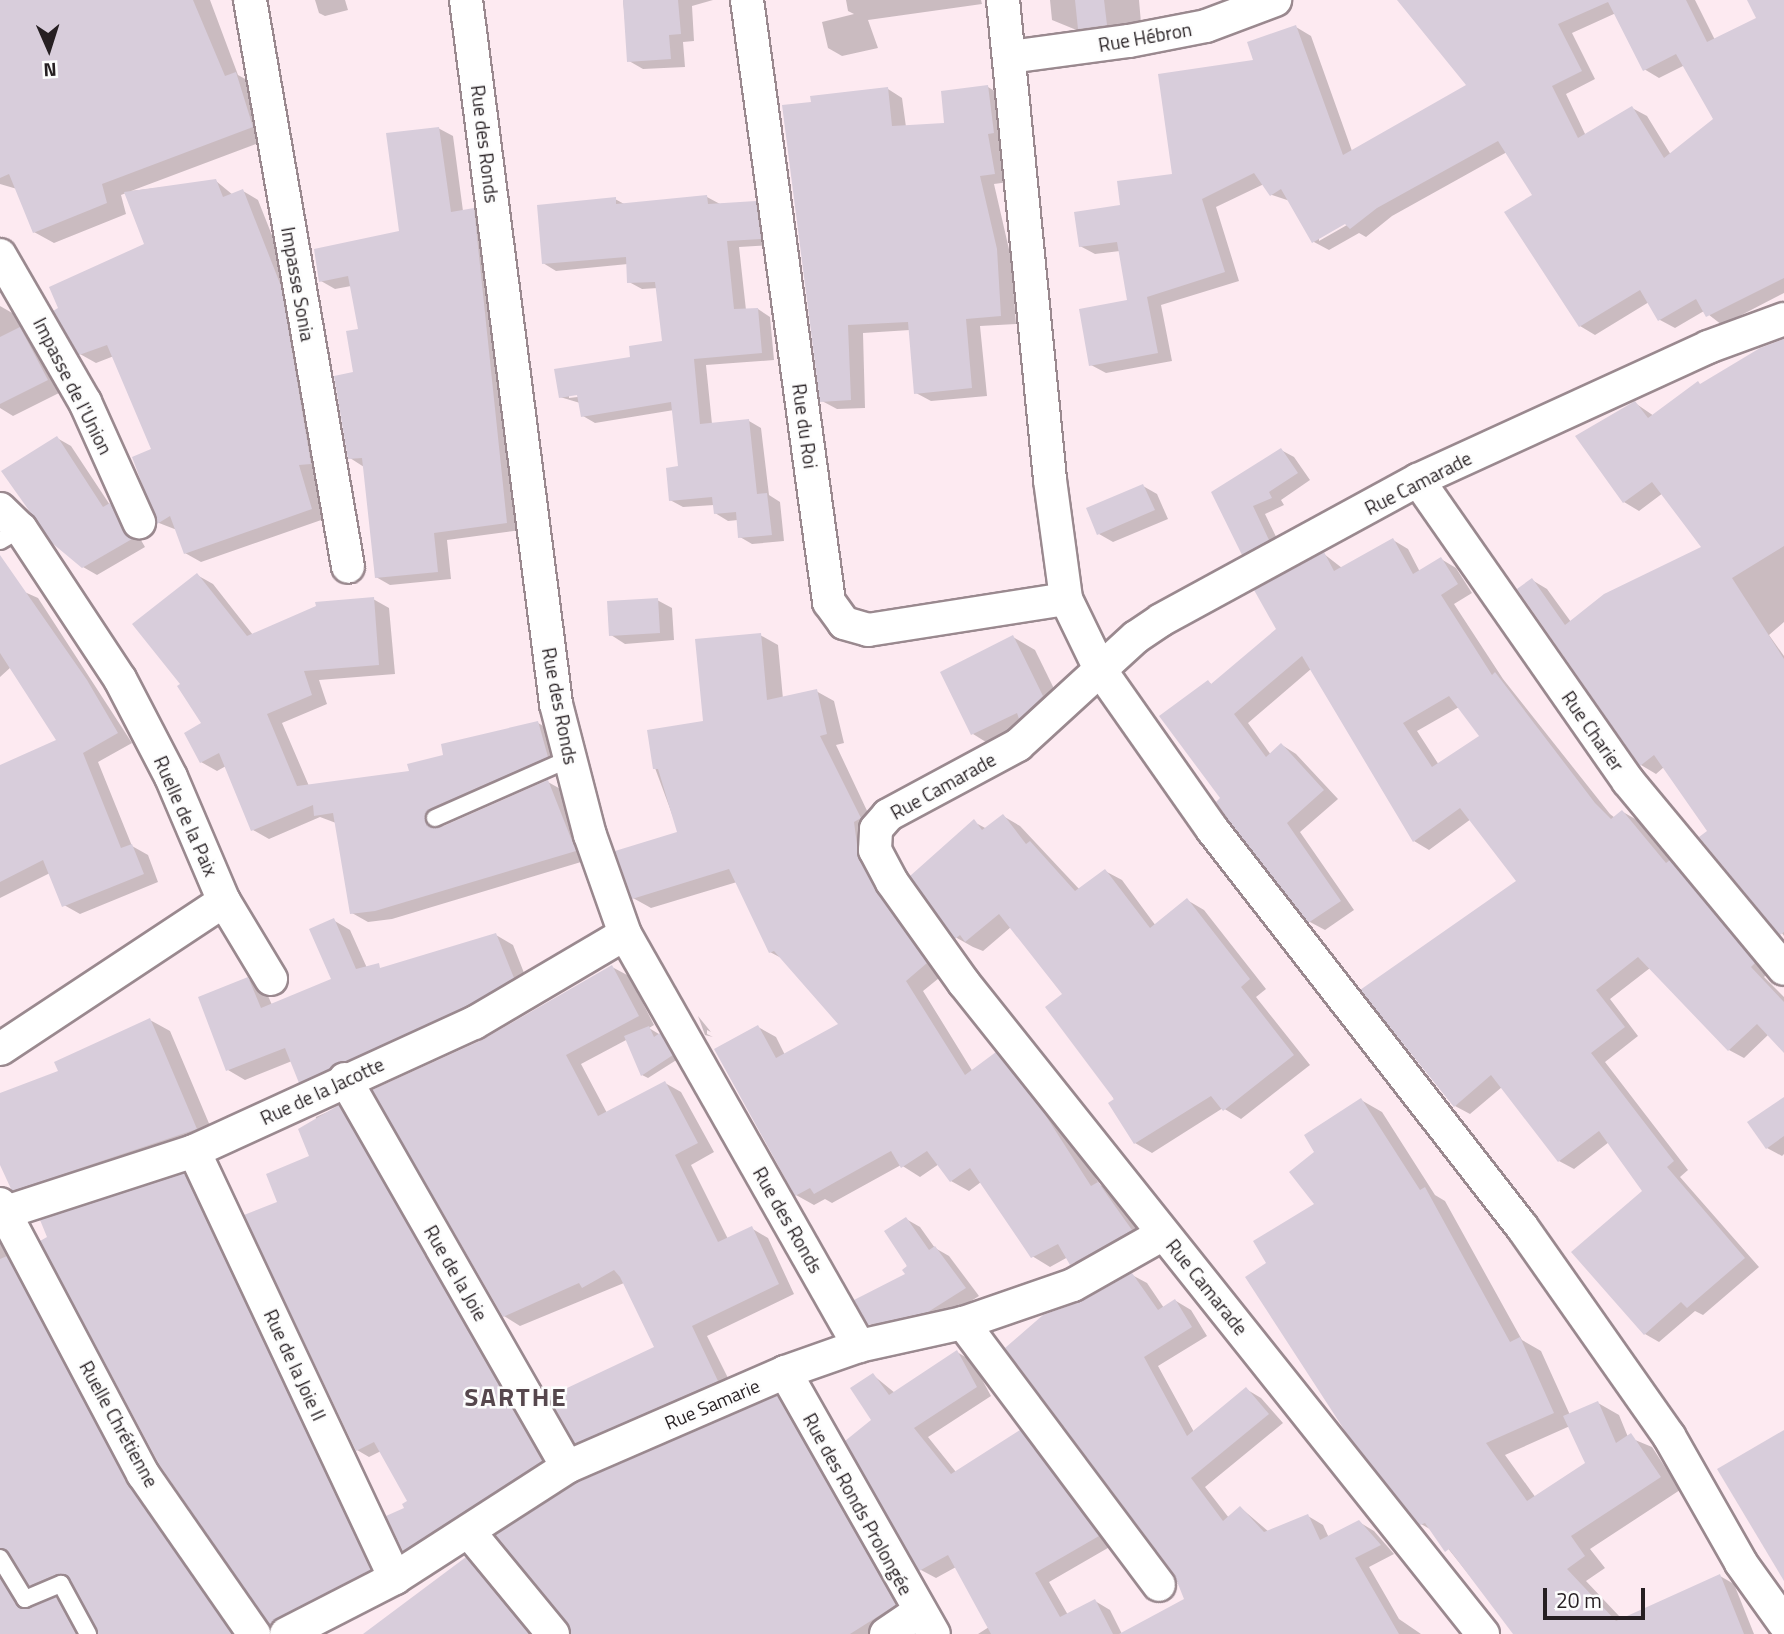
<!DOCTYPE html>
<meta charset="utf-8">
<style>
body{margin:0}
#map{position:relative;width:1784px;height:1634px;overflow:hidden;background:#fdeaf1;font-family:"Titillium Web",sans-serif}
div>[style]{position:absolute}
.shadow>*{inset:0;background:#0003}
.building>*{inset:0;background:#d8cddb}
.roads{filter:drop-shadow(2px 0 #9a898f) drop-shadow(-2px 0 #9a898f) drop-shadow(0 2px #9a898f) drop-shadow(0 -2px #9a898f)}
.lane>*{height:16px;margin:-8px;padding:0 8px;transform-origin:8px;border-radius:8px;background:#fff}
.street>*{height:32px;margin:-16px;padding:0 16px;transform-origin:16px;border-radius:16px;background:#fff}
span{translate:-50% -50%;white-space:nowrap;text-align:center;line-height:1.15;-webkit-text-stroke:5px #fdfdfd;paint-order:stroke}
.street-label{font-size:19px;color:#261f22}
.district-label{font-size:26px;color:#56474d;font-weight:700;letter-spacing:2px}
.north{position:absolute;left:14px;top:14px;width:70px;height:70px;-webkit-text-stroke:5px #fdfdfd;paint-order:stroke;rotate:177deg;font-size:19px;font-weight:700;line-height:28px;text-align:center;color:#261f22}
.north::after{content:'';display:block;margin:auto;width:24px;height:32px;background:#261f22;clip-path:polygon(50% 0,100% 100%,50% 72%,0 100%)}
.scale{position:absolute;left:1543px;top:1588px;width:102px;height:32px;box-sizing:border-box;border:4px solid #261f22;border-top:0;padding-left:9px;font-size:21px;line-height:24px;white-space:nowrap;color:#261f22;-webkit-text-stroke:5px #fdfdfd;paint-order:stroke}
</style>
<div id="map">
<div class="shadow">
<div style="clip-path:polygon(0 0,210px 0,238px 75px,256px 85px,272px 138px,131px 191px,216px 181px,233px 195px,243px 191px,258px 200px,296px 296px,326px 472px,313px 473px,327px 518px,201px 562px,185px 553px,177px 530px,159px 523px,154px 450px,114px 356px,96px 363px,80px 354px,146px 244px,126px 193px,121px 195px,126px 214px,54px 243px,34px 232px,17px 189px,0 184px)"></div>
<div style="clip-path:polygon(315px 0,345px 0,348px 10px,325px 16px,319px 13px)"></div>
<div style="clip-path:polygon(623px 0,713px 0,692px 6px,694px 41px,683px 42px,685px 67px,643px 69px,629px 61px)"></div>
<div style="clip-path:polygon(846px 0,981px 0,982px 4px,868px 20px,878px 48px,842px 56px,828px 48px,822px 22px,854px 14px,848px 11px)"></div>
<div style="clip-path:polygon(1050px 0,1139px 0,1141px 23px,1122px 24px,1123px 34px,1096px 38px,1052px 20px)"></div>
<div style="clip-path:polygon(evenodd,1460px 0,1695px 0,1715px 40px,1758px 19px,1749px 0,1784px 0,1784px 293px,1722px 325px,1704px 311px,1675px 328px,1660px 320px,1649px 302px,1595px 335px,1580px 326px,1534px 195px,1507px 152px,1392px 216px,1366px 237px,1359px 233px,1329px 250px,1314px 242px,1290px 201px,1272px 195px,1264px 184px,1216px 207px,1239px 281px,1161px 305px,1172px 361px,1106px 373px,1091px 365px,1129px 301px,1120px 251px,1095px 254px,1080px 246px,1122px 207px,1174px 176px,1255px 62px,1296px 27px,1311px 36px,1352px 151px,1469px 86px,1460px 0,1616px 13px,1644px 69px,1659px 78px,1685px 65px,1715px 120px,1671px 155px,1647px 116px,1632px 108px,1586px 136px,1566px 94px,1595px 79px,1572px 33px,1616px 13px,1460px 0,1352px 218px,1354px 221px,1319px 241px,1319px 237px,1352px 218px)"></div>
<div style="clip-path:polygon(988px 87px,1003px 96px,1009px 182px,994px 184px,1011px 258px,1016px 324px,980px 326px,987px 396px,931px 401px,916px 393px,910px 330px,863px 333px,865px 408px,837px 409px,822px 401px,813px 104px,888px 89px,902px 98px,906px 127px,946px 125px)"></div>
<div style="clip-path:polygon(438px 128px,453px 136px,463px 211px,474px 209px,488px 217px,521px 530px,447px 540px,451px 579px,390px 585px,376px 577px,364px 467px,350px 458px,360px 331px,351px 286px,335px 289px,321px 281px,401px 232px)"></div>
<div style="clip-path:polygon(evenodd,707px 197px,720px 204px,755px 202px,768px 210px,773px 245px,739px 247px,746px 310px,758px 309px,770px 317px,774px 360px,706px 365px,712px 424px,749px 421px,761px 428px,769px 495px,780px 502px,784px 541px,752px 544px,740px 537px,738px 520px,728px 521px,715px 513px,714px 505px,683px 507px,670px 500px,680px 468px,674px 410px,595px 423px,583px 416px,580px 403px,560px 397px,664px 343px,658px 288px,642px 289px,629px 282px,628px 264px,556px 271px,543px 263px,615px 199px,626px 205px,707px 197px,586px 392px,586px 396px,569px 398px,569px 395px,586px 392px)"></div>
<div style="clip-path:polygon(0 306px,14px 314px,22px 330px,38px 339px,65px 390px,13px 416px,0 408px)"></div>
<div style="clip-path:polygon(1784px 340px,1784px 622px,1769px 635px,1784px 656px,1784px 936px,1664px 767px,1656px 774px,1641px 765px,1519px 590px,1532px 580px,1547px 589px,1571px 622px,1703px 547px,1663px 493px,1639px 511px,1624px 502px,1635px 403px,1654px 416px)"></div>
<div style="clip-path:polygon(evenodd,57px 438px,71px 446px,110px 505px,125px 513px,145px 547px,97px 575px,83px 567px,57px 438px,113px 512px,116px 512px,128px 537px,125px 539px,113px 512px)"></div>
<div style="clip-path:polygon(1281px 450px,1294px 457px,1310px 480px,1281px 500px,1284px 505px,1265px 514px,1281px 547px,1257px 561px,1244px 553px,1213px 492px)"></div>
<div style="clip-path:polygon(1143px 486px,1157px 494px,1168px 519px,1113px 542px,1099px 534px)"></div>
<div style="clip-path:polygon(evenodd,1393px 540px,1408px 549px,1420px 572px,1441px 559px,1456px 568px,1472px 593px,1454px 604px,1503px 679px,1610px 814px,1615px 818px,1623px 812px,1637px 820px,1769px 972px,1764px 977px,1784px 997px,1784px 1051px,1769px 1034px,1744px 1058px,1729px 1050px,1650px 968px,1610px 999px,1638px 1036px,1605px 1062px,1688px 1170px,1680px 1177px,1759px 1267px,1703px 1315px,1695px 1311px,1659px 1342px,1645px 1334px,1644px 1191px,1609px 1142px,1574px 1169px,1559px 1161px,1502px 1087px,1470px 1114px,1455px 1106px,1518px 881px,1471px 819px,1429px 850px,1414px 841px,1311px 669px,1248px 723px,1271px 755px,1282px 745px,1296px 754px,1338px 799px,1300px 832px,1354px 910px,1325px 930px,1310px 922px,1223px 798px,1208px 682px,1213px 685px,1278px 629px,1324px 554px,1342px 568px,1393px 540px,1459px 707px,1482px 737px,1439px 765px,1417px 731px,1459px 707px)"></div>
<div style="clip-path:polygon(197px 575px,213px 584px,253px 635px,373px 599px,389px 608px,395px 674px,319px 680px,327px 704px,282px 723px,309px 786px,411px 773px,538px 723px,554px 732px,563px 766px,447px 817px,442px 828px,548px 782px,564px 791px,591px 859px,392px 919px,368px 922px,352px 913px,336px 823px,320px 817px,269px 839px,253px 830px,226px 766px,217px 771px,201px 762px,204px 724px,182px 684px)"></div>
<div style="clip-path:polygon(0 581px,38px 598px,132px 743px,98px 762px,132px 846px,148px 855px,158px 882px,80px 914px,64px 905px,50px 873px,0 898px,0 835px,59px 741px,11px 667px,0 677px)"></div>
<div style="clip-path:polygon(657px 600px,672px 608px,674px 640px,625px 644px,611px 635px)"></div>
<div style="clip-path:polygon(760px 635px,778px 645px,783px 699px,816px 691px,834px 701px,844px 743px,836px 745px,944px 974px,923px 991px,973px 1072px,996px 1054px,1013px 1064px,1062px 1125px,1100px 1185px,1116px 1194px,1148px 1241px,1089px 1274px,1068px 1257px,1050px 1267px,1032px 1256px,981px 1182px,969px 1191px,951px 1181px,939px 1164px,920px 1177px,901px 1165px,832px 1203px,825px 1199px,814px 1205px,796px 1195px,758px 1027px,776px 1037px,785px 1055px,841px 1025px,785px 960px,770px 952px,737px 882px,651px 908px,633px 898px,679px 833px,655px 768px,705px 722px)"></div>
<div style="clip-path:polygon(1013px 637px,1035px 650px,1064px 709px,994px 747px,973px 734px)"></div>
<div style="clip-path:polygon(1003px 816px,1020px 826px,1080px 890px,1105px 871px,1122px 880px,1156px 926px,1187px 900px,1204px 910px,1266px 989px,1256px 997px,1310px 1065px,1241px 1119px,1223px 1108px,1152px 1153px,1135px 1143px,1064px 995px,1011px 927px,983px 951px,973px 947px,957px 938px,912px 876px,974px 822px,987px 829px)"></div>
<div style="clip-path:polygon(333px 920px,350px 930px,367px 968px,385px 968px,496px 935px,513px 945px,530px 988px,318px 1091px,301px 1081px,292px 1061px,245px 1080px,228px 1070px,248px 979px,265px 989px,272px 1005px,333px 980px)"></div>
<div style="clip-path:polygon(612px 967px,629px 976px,654px 1025px,649px 1028px,667px 1039px,678px 1059px,648px 1078px,642px 1075px,628px 1039px,581px 1064px,607px 1113px,665px 1083px,681px 1092px,714px 1152px,691px 1165px,728px 1239px,751px 1228px,768px 1238px,794px 1294px,707px 1336px,734px 1390px,592px 1452px,576px 1442px,656px 1348px,624px 1283px,520px 1326px,504px 1316px,483px 1041px)"></div>
<div style="clip-path:polygon(698px 1016px,711px 1032px,707px 1030px,707px 1034px,713px 1037px,705px 1035px)"></div>
<div style="clip-path:polygon(150px 1020px,170px 1031px,216px 1140px,33px 1201px,13px 1190px,0 1157px,0 1095px,60px 1072px)"></div>
<div style="clip-path:polygon(1784px 1099px,1784px 1154px,1782px 1156px,1767px 1148px)"></div>
<div style="clip-path:polygon(evenodd,1361px 1100px,1382px 1112px,1435px 1195px,1445px 1201px,1522px 1340px,1541px 1351px,1570px 1415px,1598px 1403px,1619px 1415px,1628px 1437px,1652px 1447px,1680px 1490px,1590px 1549px,1605px 1568px,1586px 1581px,1636px 1634px,1516px 1634px,1435px 1532px,1421px 1524px,1269px 1264px,1316px 1205px,1317px 1152px,1361px 1100px,1570px 1426px,1587px 1464px,1536px 1498px,1505px 1455px,1570px 1426px)"></div>
<div style="clip-path:polygon(339px 1107px,351px 1114px,554px 1468px,416px 1557px,404px 1550px,409px 1502px,381px 1451px,369px 1457px,357px 1450px,279px 1203px,312px 1157px,316px 1117px)"></div>
<div style="clip-path:polygon(184px 1175px,199px 1184px,385px 1578px,286px 1633px,271px 1624px)"></div>
<div style="clip-path:polygon(906px 1219px,920px 1227px,935px 1248px,949px 1256px,979px 1296px,942px 1319px,884px 1332px,870px 1324px,907px 1275px)"></div>
<div style="clip-path:polygon(0 1243px,10px 1260px,23px 1267px,240px 1634px,100px 1634px,73px 1583px,46px 1594px,31px 1585px,10px 1557px,6px 1573px,29px 1611px,56px 1599px,72px 1608px,86px 1634px,0 1634px)"></div>
<div style="clip-path:polygon(1132px 1275px,1147px 1283px,1164px 1308px,1176px 1301px,1191px 1310px,1207px 1336px,1158px 1366px,1194px 1432px,1246px 1389px,1261px 1398px,1283px 1423px,1205px 1487px,1229px 1518px,1241px 1508px,1269px 1532px,1308px 1516px,1323px 1525px,1329px 1538px,1359px 1522px,1374px 1531px,1394px 1554px,1369px 1567px,1399px 1619px,1421px 1634px,978px 1634px,989px 1627px,956px 1567px,936px 1578px,921px 1570px,873px 1420px,873px 1375px,895px 1393px,957px 1352px,972px 1361px,991px 1396px,928px 1437px,956px 1472px,1020px 1432px,1035px 1441px,1113px 1545px,1049px 1582px,1068px 1615px,1095px 1601px,1110px 1610px,1122px 1634px,1187px 1600px,1083px 1303px)"></div>
<div style="clip-path:polygon(777px 1397px,792px 1406px,911px 1614px,885px 1634px,606px 1634px)"></div>
<div style="clip-path:polygon(466px 1559px,482px 1569px,536px 1634px,366px 1634px)"></div>
<div style="clip-path:polygon(1720px 1576px,1734px 1584px,1754px 1634px,1644px 1634px)"></div>
</div>
<div class="building">
<div style="clip-path:polygon(0 0,193px 0,225px 76px,236px 72px,253px 127px,102px 184px,107px 203px,33px 233px,9px 174px,0 178px)"></div>
<div style="clip-path:polygon(623px 0,678px 0,681px 34px,669px 35px,671px 59px,627px 62px)"></div>
<div style="clip-path:polygon(1075px 0,1104px 0,1107px 25px,1078px 29px)"></div>
<div style="clip-path:polygon(evenodd,1397px 0,1686px 0,1707px 42px,1756px 18px,1747px 0,1784px 0,1784px 278px,1706px 317px,1696px 299px,1658px 321px,1640px 290px,1579px 327px,1504px 212px,1532px 195px,1498px 141px,1377px 208px,1350px 229px,1345px 224px,1312px 243px,1281px 189px,1270px 196px,1254px 173px,1202px 199px,1225px 272px,1147px 297px,1158px 353px,1089px 366px,1079px 309px,1127px 300px,1117px 242px,1079px 247px,1074px 212px,1120px 205px,1117px 181px,1172px 174px,1158px 74px,1253px 60px,1247px 42px,1296px 25px,1343px 155px,1466px 85px,1397px 0,1608px 2px,1643px 71px,1676px 54px,1713px 119px,1664px 158px,1632px 106px,1578px 138px,1552px 86px,1582px 71px,1558px 24px,1608px 2px)"></div>
<div style="clip-path:polygon(988px 85px,994px 133px,988px 134px,995px 174px,980px 176px,997px 249px,1001px 316px,966px 319px,972px 388px,914px 394px,908px 322px,848px 325px,851px 400px,820px 402px,782px 105px,811px 102px,810px 96px,888px 87px,892px 126px,944px 123px,941px 91px)"></div>
<div style="clip-path:polygon(439px 127px,451px 212px,474px 208px,507px 523px,434px 533px,438px 572px,375px 578px,362px 458px,348px 459px,334px 376px,353px 372px,346px 331px,358px 329px,348px 276px,319px 282px,314px 249px,399px 231px,386px 133px)"></div>
<div style="clip-path:polygon(216px 179px,223px 197px,243px 189px,281px 286px,311px 464px,299px 465px,312px 509px,184px 554px,170px 516px,157px 524px,132px 457px,151px 449px,107px 345px,79px 355px,53px 311px,58px 308px,49px 287px,144px 244px,124px 192px)"></div>
<div style="clip-path:polygon(707px 195px,708px 204px,756px 201px,761px 239px,727px 241px,734px 309px,758px 308px,762px 353px,694px 359px,700px 424px,749px 419px,757px 494px,767px 493px,772px 535px,738px 538px,736px 512px,714px 514px,712px 497px,669px 501px,666px 468px,678px 466px,671px 402px,581px 417px,577px 395px,559px 398px,554px 369px,630px 357px,629px 346px,662px 341px,655px 282px,627px 283px,626px 257px,542px 264px,537px 205px,616px 197px,616px 204px)"></div>
<div style="clip-path:polygon(20px 327px,48px 380px,0 404px,0 337px)"></div>
<div style="clip-path:polygon(1784px 339px,1784px 546px,1732px 578px,1784px 659px,1784px 932px,1780px 935px,1699px 837px,1707px 831px,1654px 755px,1640px 766px,1517px 589px,1532px 578px,1565px 625px,1604px 594px,1701px 547px,1652px 482px,1623px 503px,1575px 436px,1635px 401px,1648px 418px,1698px 381px,1700px 384px,1760px 348px)"></div>
<div style="clip-path:polygon(57px 436px,103px 507px,110px 503px,123px 530px,132px 539px,82px 568px,52px 543px,1px 471px)"></div>
<div style="clip-path:polygon(1281px 448px,1298px 473px,1269px 492px,1272px 498px,1253px 506px,1269px 540px,1242px 555px,1211px 492px)"></div>
<div style="clip-path:polygon(1143px 484px,1155px 510px,1097px 535px,1086px 508px)"></div>
<div style="clip-path:polygon(evenodd,1393px 538px,1413px 574px,1441px 557px,1458px 584px,1441px 595px,1492px 675px,1495px 672px,1595px 803px,1611px 819px,1622px 810px,1666px 863px,1670px 860px,1755px 963px,1751px 967px,1784px 1002px,1784px 1053px,1757px 1024px,1728px 1051px,1638px 957px,1596px 990px,1625px 1027px,1591px 1053px,1674px 1161px,1667px 1167px,1745px 1258px,1687px 1308px,1681px 1302px,1644px 1335px,1571px 1252px,1642px 1191px,1599px 1131px,1558px 1162px,1491px 1075px,1454px 1107px,1360px 990px,1516px 881px,1460px 808px,1413px 842px,1302px 656px,1234px 714px,1266px 757px,1281px 743px,1324px 790px,1287px 823px,1341px 901px,1308px 923px,1227px 818px,1216px 802px,1220px 798px,1159px 716px,1208px 680px,1211px 684px,1276px 629px,1254px 590px,1324px 552px,1334px 571px,1393px 538px,1449px 696px,1479px 736px,1432px 767px,1403px 723px,1449px 696px)"></div>
<div style="clip-path:polygon(0 555px,87px 680px,118px 733px,83px 753px,121px 848px,132px 844px,144px 874px,62px 907px,43px 860px,0 882px,0 765px,56px 740px,0 653px)"></div>
<div style="clip-path:polygon(197px 573px,247px 636px,316px 606px,315px 602px,374px 597px,379px 665px,304px 671px,312px 695px,267px 714px,297px 786px,409px 771px,407px 764px,443px 755px,441px 744px,538px 721px,548px 757px,431px 808px,425px 822px,439px 828px,548px 780px,576px 851px,375px 911px,350px 914px,333px 813px,314px 816px,313px 805px,251px 831px,219px 753px,200px 763px,184px 733px,201px 723px,177px 686px,180px 684px,132px 624px)"></div>
<div style="clip-path:polygon(658px 598px,660px 633px,609px 636px,607px 601px)"></div>
<div style="clip-path:polygon(761px 633px,767px 700px,817px 689px,827px 734px,820px 736px,861px 818px,854px 822px,859px 859px,927px 963px,906px 981px,965px 1075px,996px 1052px,1044px 1113px,1091px 1186px,1098px 1182px,1132px 1230px,1070px 1265px,1058px 1244px,1031px 1258px,970px 1168px,950px 1182px,927px 1151px,901px 1168px,891px 1151px,814px 1194px,810px 1188px,795px 1196px,714px 1049px,758px 1025px,776px 1058px,838px 1024px,774px 951px,769px 953px,729px 869px,632px 899px,615px 851px,677px 832px,658px 769px,653px 769px,647px 730px,703px 721px,695px 639px)"></div>
<div style="clip-path:polygon(1013px 635px,1043px 696px,1019px 719px,1017px 713px,971px 735px,940px 672px)"></div>
<div style="clip-path:polygon(1003px 814px,1026px 844px,1030px 841px,1075px 891px,1105px 869px,1150px 928px,1187px 898px,1250px 979px,1241px 987px,1294px 1055px,1223px 1111px,1211px 1096px,1134px 1144px,1108px 1103px,1114px 1099px,1045px 1007px,1062px 994px,999px 914px,965px 942px,960px 935px,955px 939px,910px 876px,974px 819px,982px 830px)"></div>
<div style="clip-path:polygon(334px 918px,356px 969px,379px 963px,380px 968px,496px 933px,514px 978px,466px 1007px,299px 1083px,285px 1048px,226px 1071px,198px 997px,248px 977px,261px 1008px,331px 979px,309px 929px)"></div>
<div style="clip-path:polygon(612px 965px,639px 1016px,566px 1055px,598px 1116px,665px 1081px,698px 1143px,675px 1155px,718px 1242px,752px 1226px,779px 1284px,692px 1326px,718px 1381px,575px 1444px,548px 1397px,654px 1347px,620px 1277px,614px 1270px,582px 1288px,579px 1283px,503px 1317px,372px 1090px,482px 1040px)"></div>
<div style="clip-path:polygon(150px 1018px,197px 1129px,12px 1191px,0 1165px,0 1093px,58px 1071px,54px 1062px)"></div>
<div style="clip-path:polygon(649px 1026px,654px 1037px,660px 1033px,673px 1055px,641px 1076px,624px 1036px)"></div>
<div style="clip-path:polygon(1784px 1097px,1784px 1136px,1766px 1149px,1747px 1122px)"></div>
<div style="clip-path:polygon(1361px 1098px,1420px 1190px,1425px 1187px,1510px 1342px,1520px 1337px,1554px 1413px,1486px 1443px,1527px 1501px,1585px 1463px,1563px 1416px,1598px 1401px,1616px 1443px,1631px 1433px,1661px 1477px,1571px 1536px,1585px 1556px,1567px 1569px,1616px 1621px,1720px 1574px,1744px 1634px,1513px 1634px,1449px 1549px,1445px 1552px,1425px 1523px,1420px 1525px,1347px 1434px,1245px 1277px,1266px 1263px,1253px 1241px,1314px 1204px,1289px 1172px,1314px 1152px,1304px 1135px)"></div>
<div style="clip-path:polygon(339px 1105px,542px 1461px,403px 1551px,386px 1516px,404px 1508px,402px 1504px,407px 1501px,374px 1442px,356px 1451px,244px 1215px,277px 1202px,266px 1174px,309px 1156px,298px 1129px)"></div>
<div style="clip-path:polygon(184px 1173px,371px 1570px,270px 1626px,159px 1464px,40px 1241px,47px 1237px,40px 1220px)"></div>
<div style="clip-path:polygon(906px 1217px,929px 1250px,935px 1246px,966px 1288px,928px 1312px,868px 1325px,854px 1300px,905px 1274px,902px 1270px,907px 1266px,884px 1231px)"></div>
<div style="clip-path:polygon(7px 1256px,127px 1483px,232px 1634px,98px 1634px,67px 1576px,57px 1574px,29px 1586px,9px 1553px,0 1548px,0 1259px)"></div>
<div style="clip-path:polygon(1132px 1273px,1158px 1310px,1175px 1299px,1192px 1327px,1144px 1357px,1187px 1436px,1246px 1387px,1269px 1414px,1191px 1478px,1223px 1521px,1240px 1506px,1264px 1532px,1308px 1514px,1320px 1540px,1359px 1520px,1381px 1545px,1355px 1558px,1399px 1634px,1119px 1634px,1184px 1599px,1174px 1574px,1005px 1348px,1043px 1315px,1082px 1301px)"></div>
<div style="clip-path:polygon(957px 1350px,977px 1387px,914px 1428px,951px 1474px,1020px 1430px,1099px 1536px,1035px 1573px,1060px 1617px,1095px 1599px,1113px 1634px,991px 1634px,948px 1555px,919px 1571px,845px 1441px,871px 1420px,850px 1388px,873px 1373px,889px 1395px)"></div>
<div style="clip-path:polygon(777px 1395px,896px 1605px,850px 1634px,571px 1634px,567px 1622px,495px 1535px,576px 1483px)"></div>
<div style="clip-path:polygon(1784px 1430px,1784px 1581px,1717px 1469px)"></div>
<div style="clip-path:polygon(466px 1557px,529px 1634px,363px 1634px)"></div>
<div style="clip-path:polygon(0 1578px,20px 1608px,56px 1597px,76px 1634px,0 1634px)"></div>
</div>
<div class="roads">
<div class="lane">
<div style="left:0;top:541px;width:24px;rotate:-30deg"></div>
<div style="left:435px;top:818px;width:146px;rotate:-23.8deg"></div>
<div style="left:0;top:1558px;width:48px;rotate:58.6deg"></div>
<div style="left:25px;top:1599px;width:39px;rotate:-23deg"></div>
<div style="left:61px;top:1584px;width:57px;rotate:61.6deg"></div>
</div>
<div class="street">
<div style="left:250px;top:0;width:575px;rotate:80.19deg"></div>
<div style="left:466px;top:0;width:710px;rotate:82.71deg"></div>
<div style="left:556px;top:704px;width:135px;rotate:75.5deg"></div>
<div style="left:590px;top:835px;width:105px;rotate:70.5deg"></div>
<div style="left:625px;top:934px;width:474px;rotate:60.4deg"></div>
<div style="left:747px;top:0;width:608px;rotate:82.24deg"></div>
<div style="left:829px;top:602px;width:26px;rotate:54deg"></div>
<div style="left:844px;top:623px;width:25px;rotate:16deg"></div>
<div style="left:868px;top:630px;width:200px;rotate:-8.9deg"></div>
<div style="left:1003px;top:0;width:482px;rotate:84.4deg"></div>
<div style="left:1050px;top:480px;width:120px;rotate:82.3deg"></div>
<div style="left:1066px;top:599px;width:80px;rotate:64.1deg"></div>
<div style="left:1101px;top:671px;width:193px;rotate:54.9deg"></div>
<div style="left:1212px;top:829px;width:504px;rotate:52.09deg"></div>
<div style="left:1522px;top:1227px;width:256px;rotate:54.9deg"></div>
<div style="left:1669px;top:1436px;width:146px;rotate:60.4deg"></div>
<div style="left:1741px;top:1563px;width:74px;rotate:54.4deg"></div>
<div style="left:1010px;top:57px;width:120px;rotate:-7.7deg"></div>
<div style="left:1129px;top:41px;width:78px;rotate:-11deg"></div>
<div style="left:1206px;top:26px;width:74px;rotate:-20.6deg"></div>
<div style="left:0;top:255px;width:170px;rotate:60deg"></div>
<div style="left:85px;top:402px;width:132px;rotate:65.8deg"></div>
<div style="left:1418px;top:480px;width:367px;rotate:55.1deg"></div>
<div style="left:1628px;top:781px;width:244px;rotate:50.3deg"></div>
<div style="left:0;top:509px;width:29px;rotate:44deg"></div>
<div style="left:21px;top:529px;width:180px;rotate:56.6deg"></div>
<div style="left:120px;top:679px;width:110px;rotate:62.5deg"></div>
<div style="left:171px;top:777px;width:135px;rotate:66.9deg"></div>
<div style="left:224px;top:901px;width:268px;rotate:146.5deg"></div>
<div style="left:224px;top:901px;width:91px;rotate:58.9deg"></div>
<div style="left:345px;top:1079px;width:447px;rotate:60.2deg"></div>
<div style="left:194px;top:1151px;width:472px;rotate:64.8deg"></div>
<div style="left:0;top:1204px;width:306px;rotate:62.1deg"></div>
<div style="left:143px;top:1474px;width:195px;rotate:55.2deg"></div>
<div style="left:0;top:1214px;width:204px;rotate:-18deg"></div>
<div style="left:194px;top:1151px;width:308px;rotate:-24.6deg"></div>
<div style="left:474px;top:1023px;width:175px;rotate:-30.5deg"></div>
<div style="left:963px;top:1323px;width:327px;rotate:53.2deg"></div>
<div style="left:785px;top:1372px;width:301px;rotate:60.4deg"></div>
<div style="left:469px;top:1532px;width:132px;rotate:50.5deg"></div>
<div style="left:286px;top:1634px;width:123px;rotate:-27.2deg"></div>
<div style="left:395px;top:1578px;width:205px;rotate:-32.8deg"></div>
<div style="left:567px;top:1467px;width:238px;rotate:-23.5deg"></div>
<div style="left:785px;top:1372px;width:78px;rotate:-19.4deg"></div>
<div style="left:859px;top:1346px;width:107px;rotate:-12.5deg"></div>
<div style="left:963px;top:1323px;width:116px;rotate:-19.1deg"></div>
<div style="left:1073px;top:1285px;width:103px;rotate:-29.5deg"></div>
<div style="left:886px;top:1634px;width:40px;rotate:-34deg"></div>
<div style="left:1483px;top:1634px;width:833px;rotate:-128.56deg"></div>
<div style="left:964px;top:983px;width:124px;rotate:-125.5deg"></div>
<div style="left:892px;top:882px;width:36px;rotate:-118deg"></div>
<div style="left:875px;top:850px;width:21px;rotate:-87deg"></div>
<div style="left:876px;top:829px;width:18px;rotate:-49deg"></div>
<div style="left:888px;top:815px;width:148px;rotate:-28.3deg"></div>
<div style="left:1018px;top:745px;width:160px;rotate:-42.5deg"></div>
<div style="left:1136px;top:637px;width:30px;rotate:-34deg"></div>
<div style="left:1161px;top:620px;width:293px;rotate:-28.6deg"></div>
<div style="left:1418px;top:480px;width:319px;rotate:-24.6deg"></div>
<div style="left:1708px;top:347px;width:81px;rotate:-20.2deg"></div>
</div>
</div>
<div class="street-label">
<span style="left:1145px;top:37px;rotate:-10deg">Rue Hébron</span>
<span style="left:485px;top:144px;rotate:83deg">Rue des Ronds</span>
<span style="left:298px;top:284px;rotate:80deg">Impasse Sonia</span>
<span style="left:73px;top:386px;rotate:63deg">Impasse de l'Union</span>
<span style="left:805px;top:426px;rotate:82deg">Rue du Roi</span>
<span style="left:1418px;top:483px;rotate:-27deg">Rue Camarade</span>
<span style="left:560px;top:706px;rotate:79deg">Rue des Ronds</span>
<span style="left:1593px;top:731px;rotate:55deg">Rue Charier</span>
<span style="left:943px;top:786px;rotate:-29deg">Rue Camarade</span>
<span style="left:186px;top:816px;rotate:66deg">Ruelle de la Paix</span>
<span style="left:322px;top:1091px;rotate:-25deg">Rue de la Jacotte</span>
<span style="left:788px;top:1220px;rotate:60deg">Rue des Ronds</span>
<span style="left:456px;top:1273px;rotate:60deg">Rue de la Joie</span>
<span style="left:1207px;top:1287px;rotate:51deg">Rue Camarade</span>
<span style="left:295px;top:1365px;rotate:65deg">Rue de la Joie II</span>
<span style="left:712px;top:1404px;rotate:-23deg">Rue Samarie</span>
<span style="left:119px;top:1424px;rotate:61deg">Ruelle Chrétienne</span>
<span style="left:858px;top:1504px;rotate:61deg">Rue des Ronds Prolongée</span>
</div>
<div class="district-label">
<span style="left:516px;top:1397px">SARTHE</span>
</div>
<div class="north">N</div>
<div class="scale">20 m</div>
</div>
